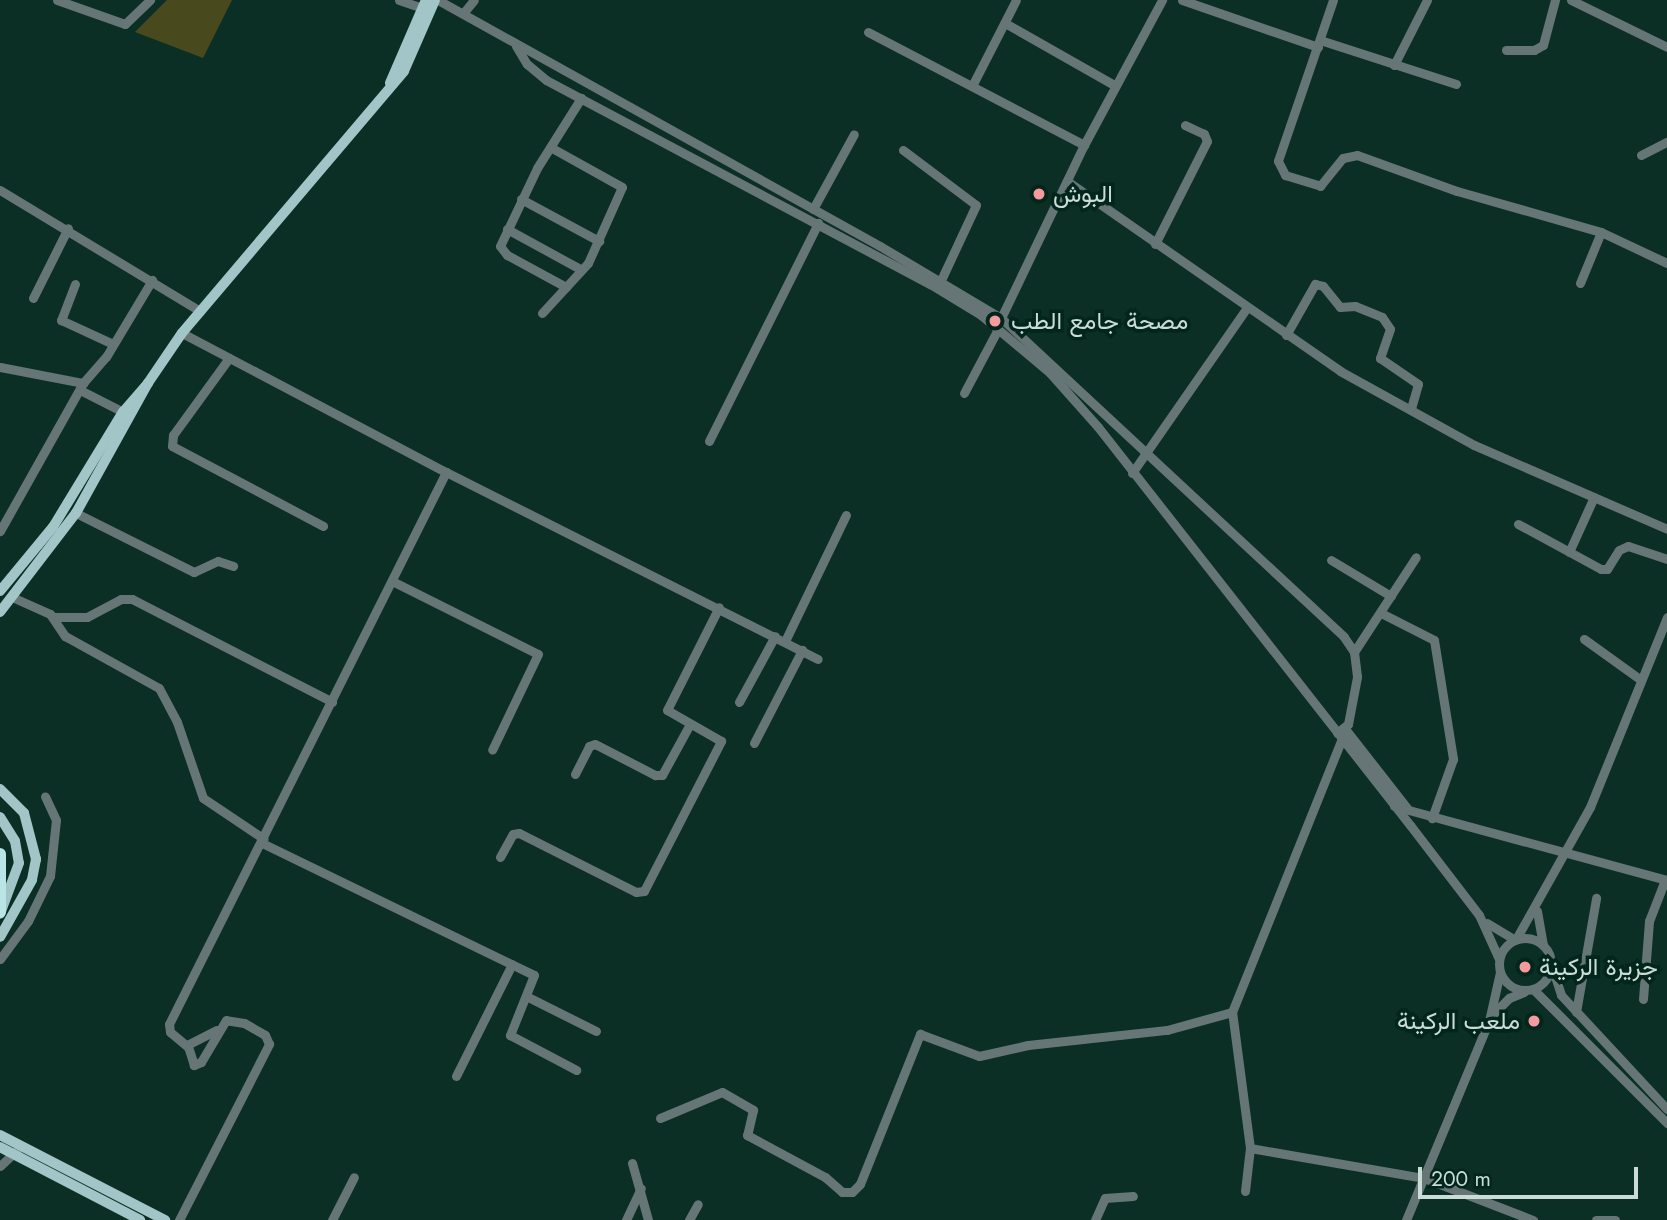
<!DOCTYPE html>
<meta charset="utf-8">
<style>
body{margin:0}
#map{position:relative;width:1667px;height:1220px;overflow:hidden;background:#0c2f25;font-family:Jost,Vazirmatn,sans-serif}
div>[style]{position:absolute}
.green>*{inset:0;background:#49491e}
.minor>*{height:9px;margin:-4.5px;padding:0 4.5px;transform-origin:4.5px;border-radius:4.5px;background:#667677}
.minor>.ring{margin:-4.5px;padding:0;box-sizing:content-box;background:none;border:9px solid #667677;border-radius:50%}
.major>*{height:10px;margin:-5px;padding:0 5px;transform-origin:5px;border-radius:5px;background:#a2c5c8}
.highway>*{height:12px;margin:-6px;padding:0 6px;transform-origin:6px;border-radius:6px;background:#bae5e7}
.dots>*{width:19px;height:19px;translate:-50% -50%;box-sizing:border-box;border:4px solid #02251c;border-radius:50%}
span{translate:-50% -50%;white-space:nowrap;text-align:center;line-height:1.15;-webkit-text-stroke:7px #02251c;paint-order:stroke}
.poi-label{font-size:24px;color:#cadcd5}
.left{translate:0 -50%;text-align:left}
.right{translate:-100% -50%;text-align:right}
.scale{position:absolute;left:1418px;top:1167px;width:220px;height:32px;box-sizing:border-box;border:4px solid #cadcd5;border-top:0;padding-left:9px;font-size:21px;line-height:24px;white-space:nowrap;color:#cadcd5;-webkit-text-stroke:5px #02251c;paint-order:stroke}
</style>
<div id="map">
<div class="green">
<div style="clip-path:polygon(167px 0,232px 0,203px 58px,135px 32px)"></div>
</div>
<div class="minor">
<div style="left:57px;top:0;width:72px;rotate:19.4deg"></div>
<div style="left:125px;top:24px;width:35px;rotate:-44deg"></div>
<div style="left:399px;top:0;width:24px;rotate:19deg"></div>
<div style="left:438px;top:0;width:506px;rotate:29.1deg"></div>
<div style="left:880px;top:246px;width:141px;rotate:30.8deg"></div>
<div style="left:1001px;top:318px;width:468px;rotate:42.9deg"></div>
<div style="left:1344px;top:637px;width:18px;rotate:56deg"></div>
<div style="left:1354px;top:652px;width:25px;rotate:83deg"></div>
<div style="left:1357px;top:677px;width:48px;rotate:100.8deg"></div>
<div style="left:1348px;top:724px;width:14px;rotate:141deg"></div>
<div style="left:1182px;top:0;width:144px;rotate:19.1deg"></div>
<div style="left:1333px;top:0;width:170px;rotate:108.9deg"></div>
<div style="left:1278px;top:161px;width:16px;rotate:63deg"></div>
<div style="left:1285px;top:175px;width:37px;rotate:17deg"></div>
<div style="left:1320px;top:186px;width:36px;rotate:-51deg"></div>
<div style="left:1343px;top:158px;width:14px;rotate:-12deg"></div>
<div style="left:1357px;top:155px;width:106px;rotate:19.8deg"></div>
<div style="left:1457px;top:191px;width:150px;rotate:15.9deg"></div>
<div style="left:1601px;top:232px;width:73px;rotate:25.2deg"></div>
<div style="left:1571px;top:0;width:107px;rotate:26.1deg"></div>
<div style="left:465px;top:11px;width:14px;rotate:-51deg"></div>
<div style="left:1005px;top:23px;width:125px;rotate:29.6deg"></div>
<div style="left:868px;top:32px;width:244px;rotate:27.6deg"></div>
<div style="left:1320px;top:40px;width:143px;rotate:17.9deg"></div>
<div style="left:516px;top:46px;width:21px;rotate:59deg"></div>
<div style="left:527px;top:64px;width:25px;rotate:40deg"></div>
<div style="left:546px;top:80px;width:435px;rotate:28deg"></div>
<div style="left:930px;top:284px;width:60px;rotate:31.3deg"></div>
<div style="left:981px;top:315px;width:90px;rotate:40deg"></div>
<div style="left:1050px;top:373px;width:72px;rotate:48.4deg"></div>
<div style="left:1098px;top:427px;width:506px;rotate:51.91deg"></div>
<div style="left:1410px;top:825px;width:113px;rotate:52.5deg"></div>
<div style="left:1479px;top:915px;width:48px;rotate:65.6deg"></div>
<div style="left:1506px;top:50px;width:28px"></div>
<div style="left:1534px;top:50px;width:10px;rotate:-29deg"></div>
<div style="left:1543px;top:45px;width:47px;rotate:-75.1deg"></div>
<div style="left:1394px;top:65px;width:73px;rotate:-63.1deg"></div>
<div style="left:973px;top:84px;width:94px;rotate:-62.9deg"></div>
<div style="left:903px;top:150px;width:91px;rotate:37deg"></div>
<div style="left:976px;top:205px;width:83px;rotate:115deg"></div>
<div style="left:1641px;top:155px;width:29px;rotate:-27deg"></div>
<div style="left:1067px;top:181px;width:333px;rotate:34.8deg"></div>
<div style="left:1340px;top:371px;width:153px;rotate:28.9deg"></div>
<div style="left:1474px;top:445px;width:210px;rotate:23.5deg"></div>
<div style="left:0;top:190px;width:234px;rotate:31.2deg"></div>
<div style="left:521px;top:199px;width:89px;rotate:28.3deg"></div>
<div style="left:813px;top:209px;width:85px;rotate:-61.3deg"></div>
<div style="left:507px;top:229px;width:85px;rotate:28.7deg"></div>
<div style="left:1155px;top:244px;width:115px;rotate:-63.2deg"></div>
<div style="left:1207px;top:141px;width:8px;rotate:-113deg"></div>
<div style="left:1204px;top:134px;width:21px;rotate:-155deg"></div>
<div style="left:1580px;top:283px;width:55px;rotate:-67.6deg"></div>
<div style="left:75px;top:284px;width:39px;rotate:111deg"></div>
<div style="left:61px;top:320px;width:57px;rotate:24.8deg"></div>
<div style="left:566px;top:287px;width:67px;rotate:-151.5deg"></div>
<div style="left:507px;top:255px;width:11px;rotate:-128deg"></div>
<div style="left:500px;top:246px;width:86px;rotate:-64.6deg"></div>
<div style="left:537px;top:168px;width:83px;rotate:-57.8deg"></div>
<div style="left:33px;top:298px;width:78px;rotate:-63.4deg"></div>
<div style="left:542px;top:313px;width:68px;rotate:-47.4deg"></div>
<div style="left:588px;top:263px;width:83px;rotate:-65.9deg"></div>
<div style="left:622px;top:187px;width:82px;rotate:-150.9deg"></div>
<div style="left:1001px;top:318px;width:192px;rotate:-64.4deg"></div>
<div style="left:1084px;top:145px;width:165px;rotate:-61.7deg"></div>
<div style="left:182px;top:333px;width:298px;rotate:27.8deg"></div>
<div style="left:446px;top:472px;width:416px;rotate:26.7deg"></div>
<div style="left:1286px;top:335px;width:59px;rotate:-60.4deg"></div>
<div style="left:1315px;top:284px;width:8px;rotate:14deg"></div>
<div style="left:1323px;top:286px;width:27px;rotate:51deg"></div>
<div style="left:1340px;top:307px;width:15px;rotate:-4deg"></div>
<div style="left:1355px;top:306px;width:29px;rotate:22deg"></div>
<div style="left:1382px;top:317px;width:14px;rotate:56deg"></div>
<div style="left:1390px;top:329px;width:31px;rotate:109deg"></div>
<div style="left:1380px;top:358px;width:46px;rotate:34.4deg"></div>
<div style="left:1418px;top:384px;width:25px;rotate:106deg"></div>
<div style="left:229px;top:358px;width:95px;rotate:126deg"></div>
<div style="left:173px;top:435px;width:11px;rotate:95deg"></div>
<div style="left:172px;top:446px;width:171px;rotate:27.9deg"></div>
<div style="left:0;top:367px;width:85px;rotate:10.9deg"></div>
<div style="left:83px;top:383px;width:170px;rotate:119.3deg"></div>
<div style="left:83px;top:383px;width:35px;rotate:-49deg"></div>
<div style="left:106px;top:357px;width:90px;rotate:-59.1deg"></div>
<div style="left:80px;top:390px;width:48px;rotate:27.1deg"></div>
<div style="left:964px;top:393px;width:72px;rotate:-62deg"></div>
<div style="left:709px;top:441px;width:244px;rotate:-63.4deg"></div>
<div style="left:1132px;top:473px;width:200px;rotate:-55.2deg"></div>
<div style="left:76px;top:513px;width:132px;rotate:26.6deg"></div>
<div style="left:194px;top:572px;width:26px;rotate:-25deg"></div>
<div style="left:218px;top:561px;width:16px;rotate:18deg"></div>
<div style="left:1518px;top:524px;width:94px;rotate:28.5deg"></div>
<div style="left:1601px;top:569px;width:6px"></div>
<div style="left:1607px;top:569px;width:22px;rotate:-58deg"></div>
<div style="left:1619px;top:550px;width:10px;rotate:-24deg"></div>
<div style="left:1628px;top:546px;width:41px;rotate:18.4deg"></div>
<div style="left:1569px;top:552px;width:60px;rotate:-65.6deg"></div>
<div style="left:1331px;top:560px;width:70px;rotate:31deg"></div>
<div style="left:392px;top:581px;width:163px;rotate:26.6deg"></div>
<div style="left:538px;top:654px;width:106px;rotate:115.6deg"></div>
<div style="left:12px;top:597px;width:42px;rotate:24.1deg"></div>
<div style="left:50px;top:614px;width:27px;rotate:56deg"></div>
<div style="left:65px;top:636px;width:107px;rotate:29deg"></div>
<div style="left:159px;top:688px;width:38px;rotate:62deg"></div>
<div style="left:177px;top:722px;width:80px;rotate:71.1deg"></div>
<div style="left:203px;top:798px;width:73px;rotate:33.9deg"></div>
<div style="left:1381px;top:613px;width:59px;rotate:27deg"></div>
<div style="left:1434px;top:640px;width:121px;rotate:80.9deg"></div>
<div style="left:1453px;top:759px;width:63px;rotate:109.6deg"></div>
<div style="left:53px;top:617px;width:34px"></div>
<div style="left:87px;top:617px;width:38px;rotate:-28deg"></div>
<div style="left:121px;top:599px;width:11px"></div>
<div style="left:132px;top:599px;width:225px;rotate:27.2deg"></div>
<div style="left:1584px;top:639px;width:70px;rotate:35.7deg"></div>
<div style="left:785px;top:641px;width:140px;rotate:-64.2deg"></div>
<div style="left:1354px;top:652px;width:113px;rotate:-56.9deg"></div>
<div style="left:739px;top:702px;width:75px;rotate:-61.4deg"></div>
<div style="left:1346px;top:730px;width:99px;rotate:52deg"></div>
<div style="left:754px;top:743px;width:105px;rotate:-62.7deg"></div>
<div style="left:575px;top:774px;width:31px;rotate:-63deg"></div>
<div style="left:589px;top:746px;width:6px;rotate:-18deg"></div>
<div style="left:595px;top:744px;width:68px;rotate:27.3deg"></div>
<div style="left:655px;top:775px;width:7px"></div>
<div style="left:662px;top:775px;width:58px;rotate:-61.2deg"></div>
<div style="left:1394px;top:806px;width:283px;rotate:15.2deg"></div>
<div style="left:262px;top:843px;width:302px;rotate:25.9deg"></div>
<div style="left:534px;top:975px;width:65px;rotate:111.8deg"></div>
<div style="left:510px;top:1035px;width:75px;rotate:27.9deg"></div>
<div style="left:500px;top:857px;width:26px;rotate:-61deg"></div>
<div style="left:513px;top:834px;width:6px;rotate:-9deg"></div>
<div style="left:519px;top:833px;width:131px;rotate:26.8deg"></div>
<div style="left:636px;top:892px;width:8px;rotate:-7deg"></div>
<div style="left:644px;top:891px;width:169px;rotate:-62.8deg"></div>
<div style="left:721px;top:741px;width:62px;rotate:-150.1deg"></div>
<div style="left:667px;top:710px;width:115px;rotate:-63.2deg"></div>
<div style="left:1537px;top:911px;width:35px;rotate:80deg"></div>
<div style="left:1487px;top:923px;width:33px;rotate:31deg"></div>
<div class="ring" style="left:1499px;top:938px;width:43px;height:43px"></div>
<div style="left:1516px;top:939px;width:151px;rotate:-60.7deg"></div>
<div style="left:1590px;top:807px;width:205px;rotate:-67.9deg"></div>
<div style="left:0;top:959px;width:47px;rotate:-53.6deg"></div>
<div style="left:28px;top:921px;width:50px;rotate:-63.9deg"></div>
<div style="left:50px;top:876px;width:56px;rotate:-83.9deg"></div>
<div style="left:56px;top:820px;width:26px;rotate:-115deg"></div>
<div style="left:1552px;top:967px;width:29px;rotate:72deg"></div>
<div style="left:1561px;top:995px;width:156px;rotate:47.1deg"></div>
<div style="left:1533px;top:989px;width:190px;rotate:45deg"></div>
<div style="left:528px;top:997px;width:76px;rotate:26.6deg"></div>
<div style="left:1643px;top:999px;width:78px;rotate:-85.6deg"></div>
<div style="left:1649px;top:921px;width:44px;rotate:-68.7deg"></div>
<div style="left:1576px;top:1012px;width:116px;rotate:-80deg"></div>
<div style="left:1493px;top:1014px;width:23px;rotate:-45deg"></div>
<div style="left:1509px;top:998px;width:16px;rotate:-22deg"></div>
<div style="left:187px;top:1045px;width:33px;rotate:-27deg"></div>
<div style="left:456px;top:1076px;width:125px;rotate:-63.4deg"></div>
<div style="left:660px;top:1118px;width:67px;rotate:-22.8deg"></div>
<div style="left:722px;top:1092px;width:36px;rotate:30deg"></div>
<div style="left:753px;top:1110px;width:26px;rotate:103deg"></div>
<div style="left:747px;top:1135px;width:89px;rotate:28.3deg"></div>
<div style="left:825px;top:1177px;width:23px;rotate:41deg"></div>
<div style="left:842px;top:1192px;width:10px"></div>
<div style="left:852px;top:1192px;width:11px;rotate:-45deg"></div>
<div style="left:860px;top:1184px;width:162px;rotate:-68.2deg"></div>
<div style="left:920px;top:1034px;width:63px;rotate:20.4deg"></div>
<div style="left:979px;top:1056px;width:50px;rotate:-12.7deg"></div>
<div style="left:1028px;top:1045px;width:140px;rotate:-6.2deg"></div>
<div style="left:1167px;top:1030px;width:67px;rotate:-15.5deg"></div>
<div style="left:1250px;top:1148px;width:177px;rotate:9.8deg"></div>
<div style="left:1424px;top:1178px;width:117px;rotate:21.1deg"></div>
<div style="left:632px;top:1163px;width:59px;rotate:74.3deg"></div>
<div style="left:0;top:1166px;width:23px;rotate:-43deg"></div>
<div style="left:1245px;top:1191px;width:43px;rotate:-83.4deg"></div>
<div style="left:1250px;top:1148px;width:137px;rotate:-97.5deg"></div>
<div style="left:1232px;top:1012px;width:294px;rotate:-68.1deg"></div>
<div style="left:179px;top:1220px;width:198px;rotate:-62.9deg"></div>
<div style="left:269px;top:1044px;width:10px;rotate:-114deg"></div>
<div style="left:265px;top:1035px;width:24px;rotate:-150deg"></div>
<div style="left:244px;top:1023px;width:18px;rotate:-171deg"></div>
<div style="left:226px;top:1020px;width:49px;rotate:120.8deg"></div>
<div style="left:201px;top:1062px;width:8px;rotate:157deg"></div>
<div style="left:194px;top:1065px;width:19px;rotate:-108deg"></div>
<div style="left:188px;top:1047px;width:23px;rotate:-140deg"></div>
<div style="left:170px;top:1032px;width:8px;rotate:-97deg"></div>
<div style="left:169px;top:1024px;width:618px;rotate:-63.35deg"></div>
<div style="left:332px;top:1220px;width:48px;rotate:-62.9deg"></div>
<div style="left:626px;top:1220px;width:35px;rotate:-65deg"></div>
<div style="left:689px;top:1220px;width:18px;rotate:-61deg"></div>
<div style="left:1095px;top:1220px;width:24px;rotate:-66deg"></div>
<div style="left:1105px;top:1198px;width:28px;rotate:-4deg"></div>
<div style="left:1406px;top:1220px;width:216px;rotate:-67.4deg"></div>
<div style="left:1489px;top:1021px;width:50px;rotate:-77.3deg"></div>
<div style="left:1596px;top:1220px;width:19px"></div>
</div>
<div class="major">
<div style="left:390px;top:83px;width:90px;rotate:-66.6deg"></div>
<div style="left:0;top:591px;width:83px;rotate:-50.4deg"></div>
<div style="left:53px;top:527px;width:135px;rotate:-58.7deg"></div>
<div style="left:123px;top:412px;width:38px;rotate:-49deg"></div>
<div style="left:0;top:612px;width:125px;rotate:-52.5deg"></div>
<div style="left:76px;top:513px;width:149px;rotate:-61deg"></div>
<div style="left:148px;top:383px;width:60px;rotate:-55.8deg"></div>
<div style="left:182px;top:333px;width:343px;rotate:-49.7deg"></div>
<div style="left:404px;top:71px;width:77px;rotate:-66.4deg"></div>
<div style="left:0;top:789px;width:34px;rotate:45deg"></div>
<div style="left:24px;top:813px;width:48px;rotate:75.4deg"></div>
<div style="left:36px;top:859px;width:21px;rotate:101deg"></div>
<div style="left:32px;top:880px;width:65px;rotate:119.3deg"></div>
<div style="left:0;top:817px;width:28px;rotate:58deg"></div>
<div style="left:15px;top:841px;width:22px;rotate:80deg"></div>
<div style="left:19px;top:863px;width:54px;rotate:110.4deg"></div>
<div style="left:0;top:1135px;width:186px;rotate:27.3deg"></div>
<div style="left:0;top:1147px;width:158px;rotate:27.5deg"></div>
</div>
<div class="highway">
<div style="left:0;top:854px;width:58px;rotate:90deg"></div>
</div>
<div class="dots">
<div style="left:1039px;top:194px;background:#f59b9e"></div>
<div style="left:995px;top:321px;background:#f59b9e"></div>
<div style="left:1525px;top:967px;background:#f59b9e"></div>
<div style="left:1534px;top:1021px;background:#f59b9e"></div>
</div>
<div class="poi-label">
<span class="left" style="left:1053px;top:194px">البوش</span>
<span class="left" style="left:1011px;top:321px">مصحة جامع الطب</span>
<span class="left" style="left:1539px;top:967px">جزيرة الركينة</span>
<span class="right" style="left:1520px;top:1021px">ملعب الركينة</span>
</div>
<div class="scale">200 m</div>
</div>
